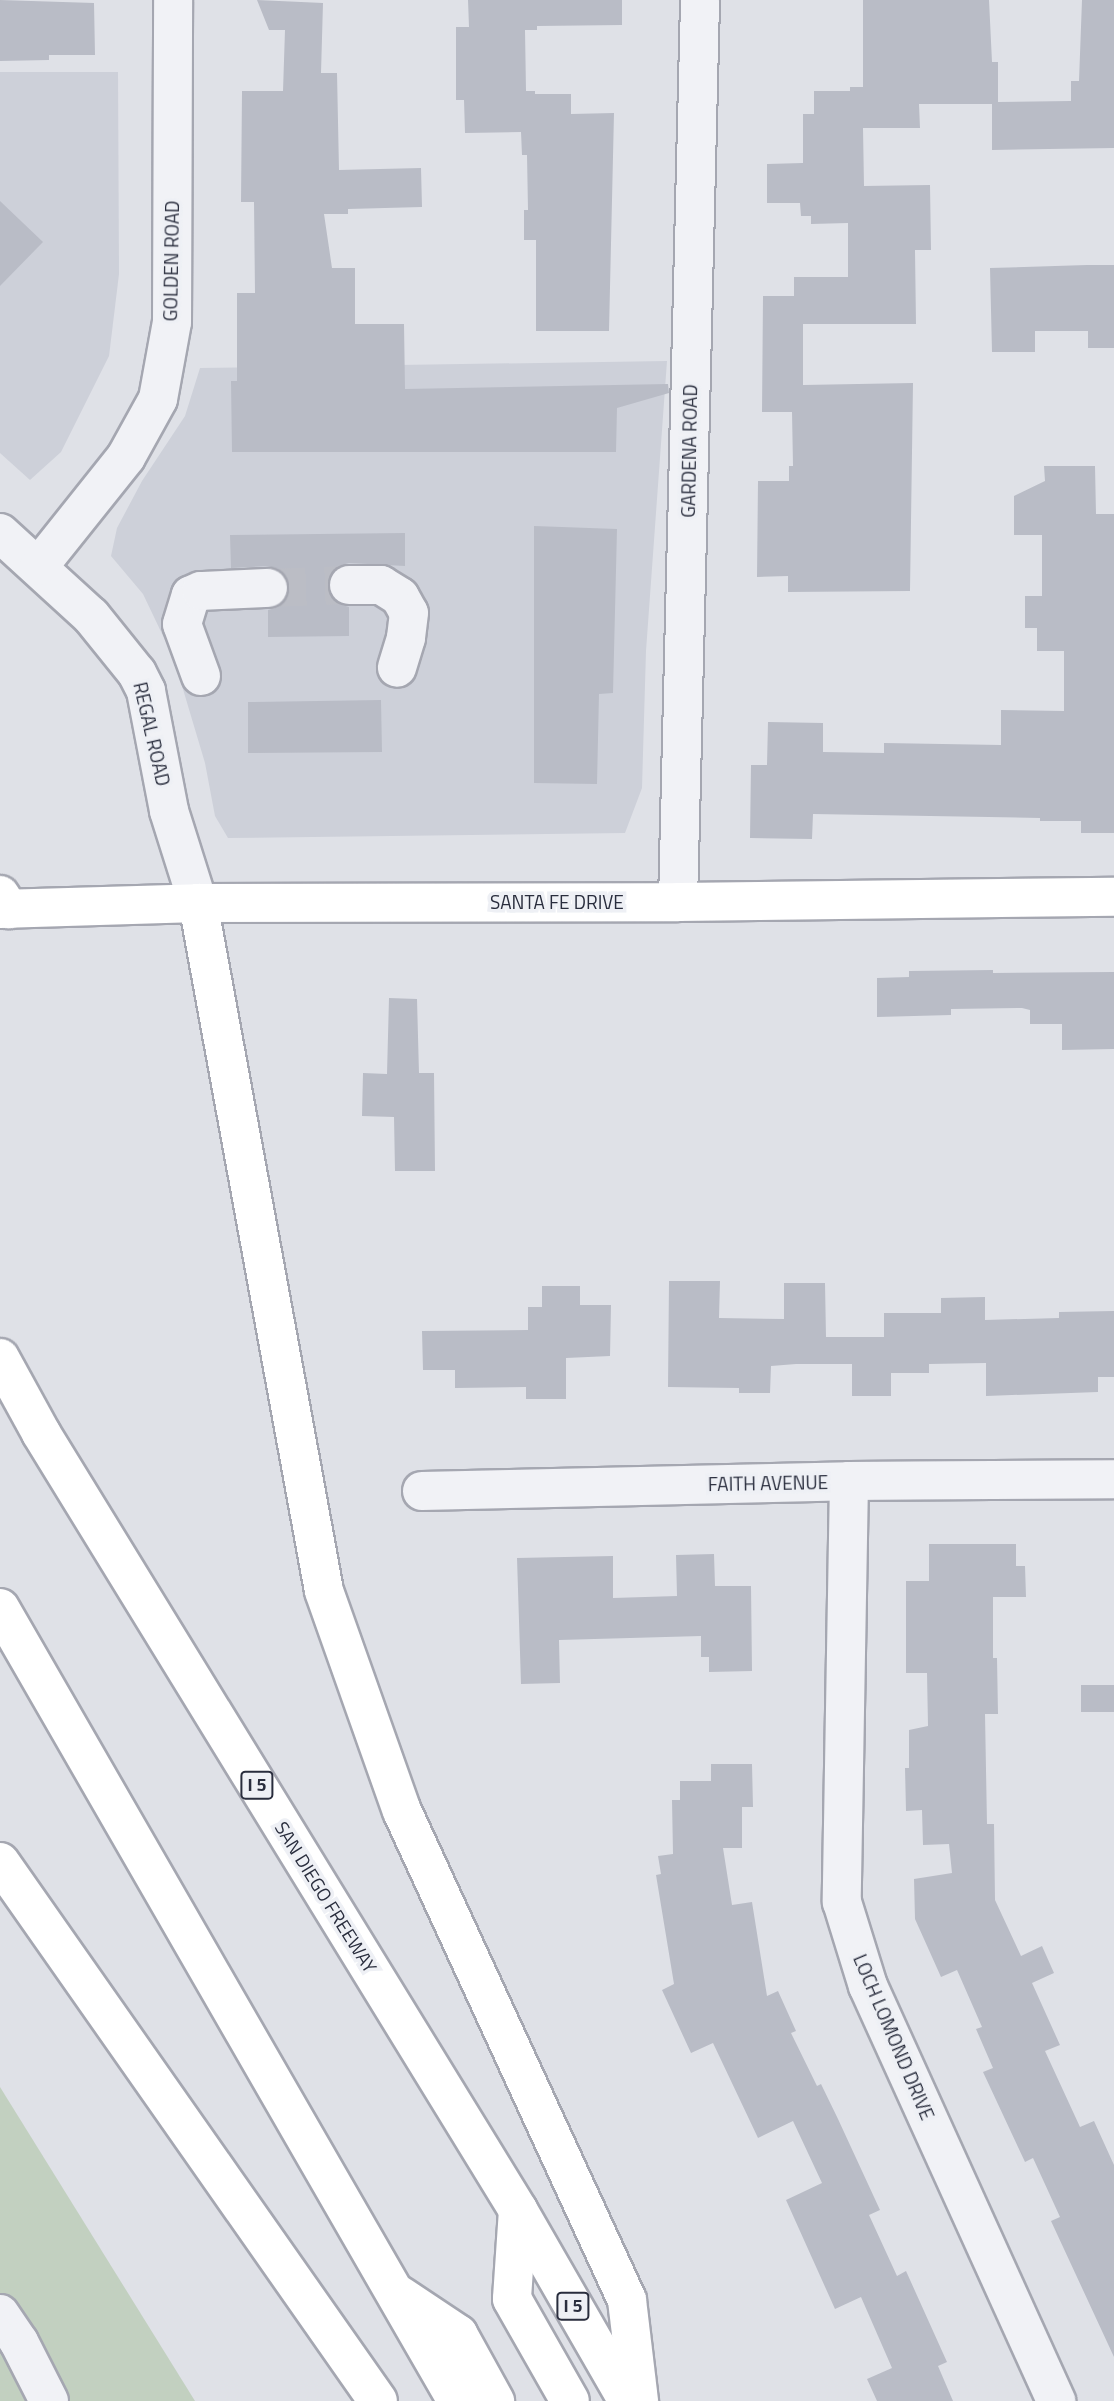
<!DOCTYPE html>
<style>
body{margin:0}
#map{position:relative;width:1114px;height:2401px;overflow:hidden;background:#dfe1e7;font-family:"Titillium Web",sans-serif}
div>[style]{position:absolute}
.built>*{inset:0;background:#cdd0d9}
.green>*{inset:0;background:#c2d0c0}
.building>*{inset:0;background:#b9bcc6}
.minor-tunnel>*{height:38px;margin-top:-19px;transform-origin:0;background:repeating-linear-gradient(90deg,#bbbdc5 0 38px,transparent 0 57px)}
.roads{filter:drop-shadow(2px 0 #a5a7b1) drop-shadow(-2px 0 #a5a7b1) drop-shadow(0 2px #a5a7b1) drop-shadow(0 -2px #a5a7b1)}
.minor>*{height:38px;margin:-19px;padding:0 19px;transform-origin:19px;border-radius:19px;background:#f1f2f6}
.major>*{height:38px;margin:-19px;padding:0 19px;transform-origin:19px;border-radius:19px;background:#fff}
.highway>*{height:38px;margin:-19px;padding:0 19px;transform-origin:19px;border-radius:19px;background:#fff}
span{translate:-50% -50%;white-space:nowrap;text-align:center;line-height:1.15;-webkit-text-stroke:7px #eef0f5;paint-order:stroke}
.shield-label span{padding:2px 5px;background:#eef0f5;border:2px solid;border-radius:5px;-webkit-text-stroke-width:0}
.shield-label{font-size:18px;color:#292d3d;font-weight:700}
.street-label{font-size:19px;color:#292d3d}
</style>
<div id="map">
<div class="built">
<div style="clip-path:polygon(0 72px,118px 72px,119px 274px,109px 356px,61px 452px,30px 480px,0 453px)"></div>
<div style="clip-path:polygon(667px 361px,646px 651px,642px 788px,625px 833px,228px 838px,215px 816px,205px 763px,174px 659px,143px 594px,111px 556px,117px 528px,142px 481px,185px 416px,200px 368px)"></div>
</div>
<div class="green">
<div style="clip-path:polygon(0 2087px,195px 2401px,0 2401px)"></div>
</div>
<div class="building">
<div style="clip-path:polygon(0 0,94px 3px,95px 55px,49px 55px,49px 60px,0 61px)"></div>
<div style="clip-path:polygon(257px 0,323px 3px,321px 73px,337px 73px,339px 170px,421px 168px,422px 207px,348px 209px,348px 214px,324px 214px,332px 268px,355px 268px,355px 324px,404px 324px,405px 389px,668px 384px,669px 393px,617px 408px,616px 452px,232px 452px,231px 381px,237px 381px,237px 293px,255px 293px,254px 202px,241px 202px,242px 91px,283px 91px,285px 30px,269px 30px)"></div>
<div style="clip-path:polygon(468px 0,622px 0,622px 25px,537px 26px,537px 30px,525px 30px,526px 91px,535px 91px,535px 94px,571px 94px,571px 114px,614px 113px,609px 331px,536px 331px,536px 240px,524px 240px,524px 210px,528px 210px,527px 155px,522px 155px,521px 132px,465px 133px,464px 100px,456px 100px,456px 27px,469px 27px)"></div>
<div style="clip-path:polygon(863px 0,989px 0,992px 62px,998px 62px,998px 102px,1071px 101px,1071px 81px,1079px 81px,1082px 0,1114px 0,1114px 148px,992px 150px,992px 104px,919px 104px,920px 128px,863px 128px,864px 186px,930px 185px,931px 250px,915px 250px,916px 324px,803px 324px,803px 385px,913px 383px,910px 591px,788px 592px,788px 576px,757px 577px,758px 481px,789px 481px,789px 466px,793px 466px,792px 412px,762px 412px,763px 296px,794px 296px,794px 277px,848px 277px,848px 223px,811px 224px,811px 216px,801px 216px,800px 203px,767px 203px,767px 164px,803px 163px,803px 114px,814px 114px,814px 91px,850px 91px,850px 87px,863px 87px)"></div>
<div style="clip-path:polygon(0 201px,43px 242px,0 286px)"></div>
<div style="clip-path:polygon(1087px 265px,1114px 265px,1114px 348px,1088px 348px,1088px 331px,1035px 331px,1035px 352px,992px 352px,990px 268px)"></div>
<div style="clip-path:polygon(1044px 466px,1095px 466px,1096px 514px,1114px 514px,1114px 833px,1081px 833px,1081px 821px,1040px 821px,1040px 818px,813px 814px,812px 839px,750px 838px,751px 765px,767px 765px,768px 722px,823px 723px,823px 752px,884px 753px,884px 743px,1001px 745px,1001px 710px,1064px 711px,1064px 651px,1037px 651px,1037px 628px,1025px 628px,1025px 596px,1042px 596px,1042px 535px,1014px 535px,1014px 496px,1045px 481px)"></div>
<div style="clip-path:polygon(534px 526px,617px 529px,613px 693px,599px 694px,597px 784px,534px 783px)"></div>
<div style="clip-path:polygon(405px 533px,405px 566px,349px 563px,338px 566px,330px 575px,327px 586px,330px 596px,339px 604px,349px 607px,349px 636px,268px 637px,268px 610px,279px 607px,287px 599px,290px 588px,287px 577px,279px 569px,268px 566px,231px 568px,230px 535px)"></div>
<div style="clip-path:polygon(381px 700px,382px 752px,248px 753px,248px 702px)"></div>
<div style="clip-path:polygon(993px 970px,993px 973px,1114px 972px,1114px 1049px,1062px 1050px,1062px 1024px,1030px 1024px,1030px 1010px,1022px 1008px,951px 1009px,951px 1015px,877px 1017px,877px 978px,909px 977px,909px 971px)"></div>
<div style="clip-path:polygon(389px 998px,417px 999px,419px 1073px,434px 1073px,435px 1171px,395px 1171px,394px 1117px,362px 1116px,363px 1073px,387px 1074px)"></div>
<div style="clip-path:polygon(669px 1281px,720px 1281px,719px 1318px,784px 1319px,784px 1283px,825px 1283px,826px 1337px,884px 1337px,884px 1313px,941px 1313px,941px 1298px,985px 1297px,985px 1320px,1059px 1318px,1059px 1312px,1114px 1311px,1114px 1377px,1098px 1377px,1098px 1392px,986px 1396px,986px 1363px,929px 1364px,929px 1373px,891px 1373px,891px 1396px,852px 1396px,852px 1364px,796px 1364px,771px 1366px,770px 1393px,739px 1393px,739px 1388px,668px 1387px)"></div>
<div style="clip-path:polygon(542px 1286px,580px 1286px,580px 1305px,611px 1305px,610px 1356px,566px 1358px,566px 1399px,526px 1399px,526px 1387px,455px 1388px,455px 1370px,423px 1370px,422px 1331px,528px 1330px,528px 1307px,542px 1307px)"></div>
<div style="clip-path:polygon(929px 1544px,1016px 1544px,1016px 1566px,1025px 1566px,1026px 1597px,993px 1597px,993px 1658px,997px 1658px,998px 1714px,985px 1714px,987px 1824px,994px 1824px,995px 1900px,1021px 1956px,1042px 1946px,1054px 1973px,1032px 1983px,1060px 2045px,1045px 2051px,1080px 2127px,1094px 2121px,1114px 2165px,1114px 2357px,1051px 2221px,1060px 2217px,1033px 2158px,1025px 2162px,983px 2072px,993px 2068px,976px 2029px,982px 2027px,957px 1970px,941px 1977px,915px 1919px,914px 1879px,952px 1873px,949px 1844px,923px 1845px,922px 1810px,906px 1811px,905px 1768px,909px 1768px,909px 1730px,928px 1726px,927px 1673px,906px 1673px,906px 1581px,929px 1581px)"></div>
<div style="clip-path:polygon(714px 1554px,715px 1586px,751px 1586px,752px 1671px,709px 1672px,709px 1657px,701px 1657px,701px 1636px,559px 1640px,560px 1683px,521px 1684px,517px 1558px,613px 1556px,613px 1598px,677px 1596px,676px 1555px)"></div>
<div style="clip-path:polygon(1081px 1685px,1114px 1685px,1114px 1712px,1081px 1712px)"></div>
<div style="clip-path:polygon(711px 1764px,752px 1764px,753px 1807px,742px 1807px,742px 1848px,723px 1848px,732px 1905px,752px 1902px,767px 1996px,778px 1991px,796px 2031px,791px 2033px,817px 2086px,821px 2084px,838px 2119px,880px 2210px,869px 2215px,897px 2276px,906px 2271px,947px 2362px,938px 2366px,953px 2401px,877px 2401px,867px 2379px,892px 2368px,861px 2297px,835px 2309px,786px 2200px,822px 2183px,793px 2121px,758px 2138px,713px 2043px,691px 2053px,662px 1990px,674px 1984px,656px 1875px,661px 1874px,658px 1856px,673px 1854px,672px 1800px,680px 1800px,680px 1781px,711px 1781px)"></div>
</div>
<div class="minor-tunnel">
<div style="left:268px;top:588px;width:81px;rotate:-2.1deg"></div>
</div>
<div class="roads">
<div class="minor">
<div style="left:0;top:533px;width:123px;rotate:42.4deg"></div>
<div style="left:91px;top:616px;width:73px;rotate:51.1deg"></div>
<div style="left:137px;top:673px;width:20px;rotate:63deg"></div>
<div style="left:146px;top:691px;width:122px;rotate:79.1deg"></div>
<div style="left:169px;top:811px;width:96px;rotate:72.5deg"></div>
<div style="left:39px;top:566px;width:139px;rotate:-51.4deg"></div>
<div style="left:126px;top:457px;width:66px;rotate:-61.1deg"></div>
<div style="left:158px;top:399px;width:78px;rotate:-79.7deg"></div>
<div style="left:172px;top:322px;width:322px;rotate:-89.8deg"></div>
<div style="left:349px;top:585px;width:32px"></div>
<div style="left:381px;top:585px;width:22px;rotate:32deg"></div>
<div style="left:400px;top:597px;width:18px;rotate:61deg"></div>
<div style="left:409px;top:613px;width:25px;rotate:97deg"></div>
<div style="left:406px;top:638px;width:31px;rotate:107deg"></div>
<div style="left:201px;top:676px;width:55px;rotate:-110.1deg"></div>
<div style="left:182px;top:624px;width:30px;rotate:-73deg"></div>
<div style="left:191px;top:595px;width:11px;rotate:-22deg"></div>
<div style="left:201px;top:591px;width:67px;rotate:-2.6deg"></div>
<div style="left:678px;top:902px;width:902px;rotate:-88.6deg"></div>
<div style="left:849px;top:1481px;width:421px;rotate:91deg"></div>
<div style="left:842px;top:1902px;width:88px;rotate:72.8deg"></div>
<div style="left:868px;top:1986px;width:456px;rotate:65.6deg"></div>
<div style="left:422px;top:1491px;width:427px;rotate:-1.3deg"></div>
<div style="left:849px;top:1481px;width:265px;rotate:-0.4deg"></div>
<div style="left:0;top:2314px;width:34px;rotate:56deg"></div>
<div style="left:19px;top:2342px;width:66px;rotate:63deg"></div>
</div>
<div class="major">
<div style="left:0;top:909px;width:198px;rotate:-1.7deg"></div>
<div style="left:198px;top:903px;width:480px;rotate:-0.1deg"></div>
<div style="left:678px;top:902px;width:436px;rotate:-0.7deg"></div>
</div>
<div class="highway">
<div style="left:0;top:895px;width:17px;rotate:57deg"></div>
<div style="left:198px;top:903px;width:699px;rotate:79.62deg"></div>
<div style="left:324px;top:1591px;width:233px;rotate:70.5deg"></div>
<div style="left:402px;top:1811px;width:538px;rotate:65.29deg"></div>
<div style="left:627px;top:2300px;width:102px;rotate:83.2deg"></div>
<div style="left:0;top:1358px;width:85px;rotate:61.3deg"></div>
<div style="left:41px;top:1433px;width:912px;rotate:58.45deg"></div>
<div style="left:518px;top:2210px;width:220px;rotate:60.1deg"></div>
<div style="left:0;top:1608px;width:915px;rotate:60.05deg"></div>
<div style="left:0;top:1862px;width:658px;rotate:54.96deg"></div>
<div style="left:518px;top:2210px;width:89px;rotate:93.9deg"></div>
<div style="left:512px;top:2299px;width:117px;rotate:60.4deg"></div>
<div style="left:401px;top:2296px;width:69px;rotate:33.7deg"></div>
<div style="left:458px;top:2334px;width:77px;rotate:61.1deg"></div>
</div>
</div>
<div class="shield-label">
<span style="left:257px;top:1785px">I 5</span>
<span style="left:573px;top:2306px">I 5</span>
</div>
<div class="street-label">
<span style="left:171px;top:261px;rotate:-89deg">GOLDEN ROAD</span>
<span style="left:689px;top:451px;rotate:-89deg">GARDENA ROAD</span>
<span style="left:152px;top:734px;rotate:77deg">REGAL ROAD</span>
<span style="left:557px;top:902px">SANTA FE DRIVE</span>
<span style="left:768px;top:1483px;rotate:-1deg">FAITH AVENUE</span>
<span style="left:326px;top:1897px;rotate:58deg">SAN DIEGO FREEWAY</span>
<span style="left:894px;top:2037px;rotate:67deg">LOCH LOMOND DRIVE</span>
</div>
</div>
